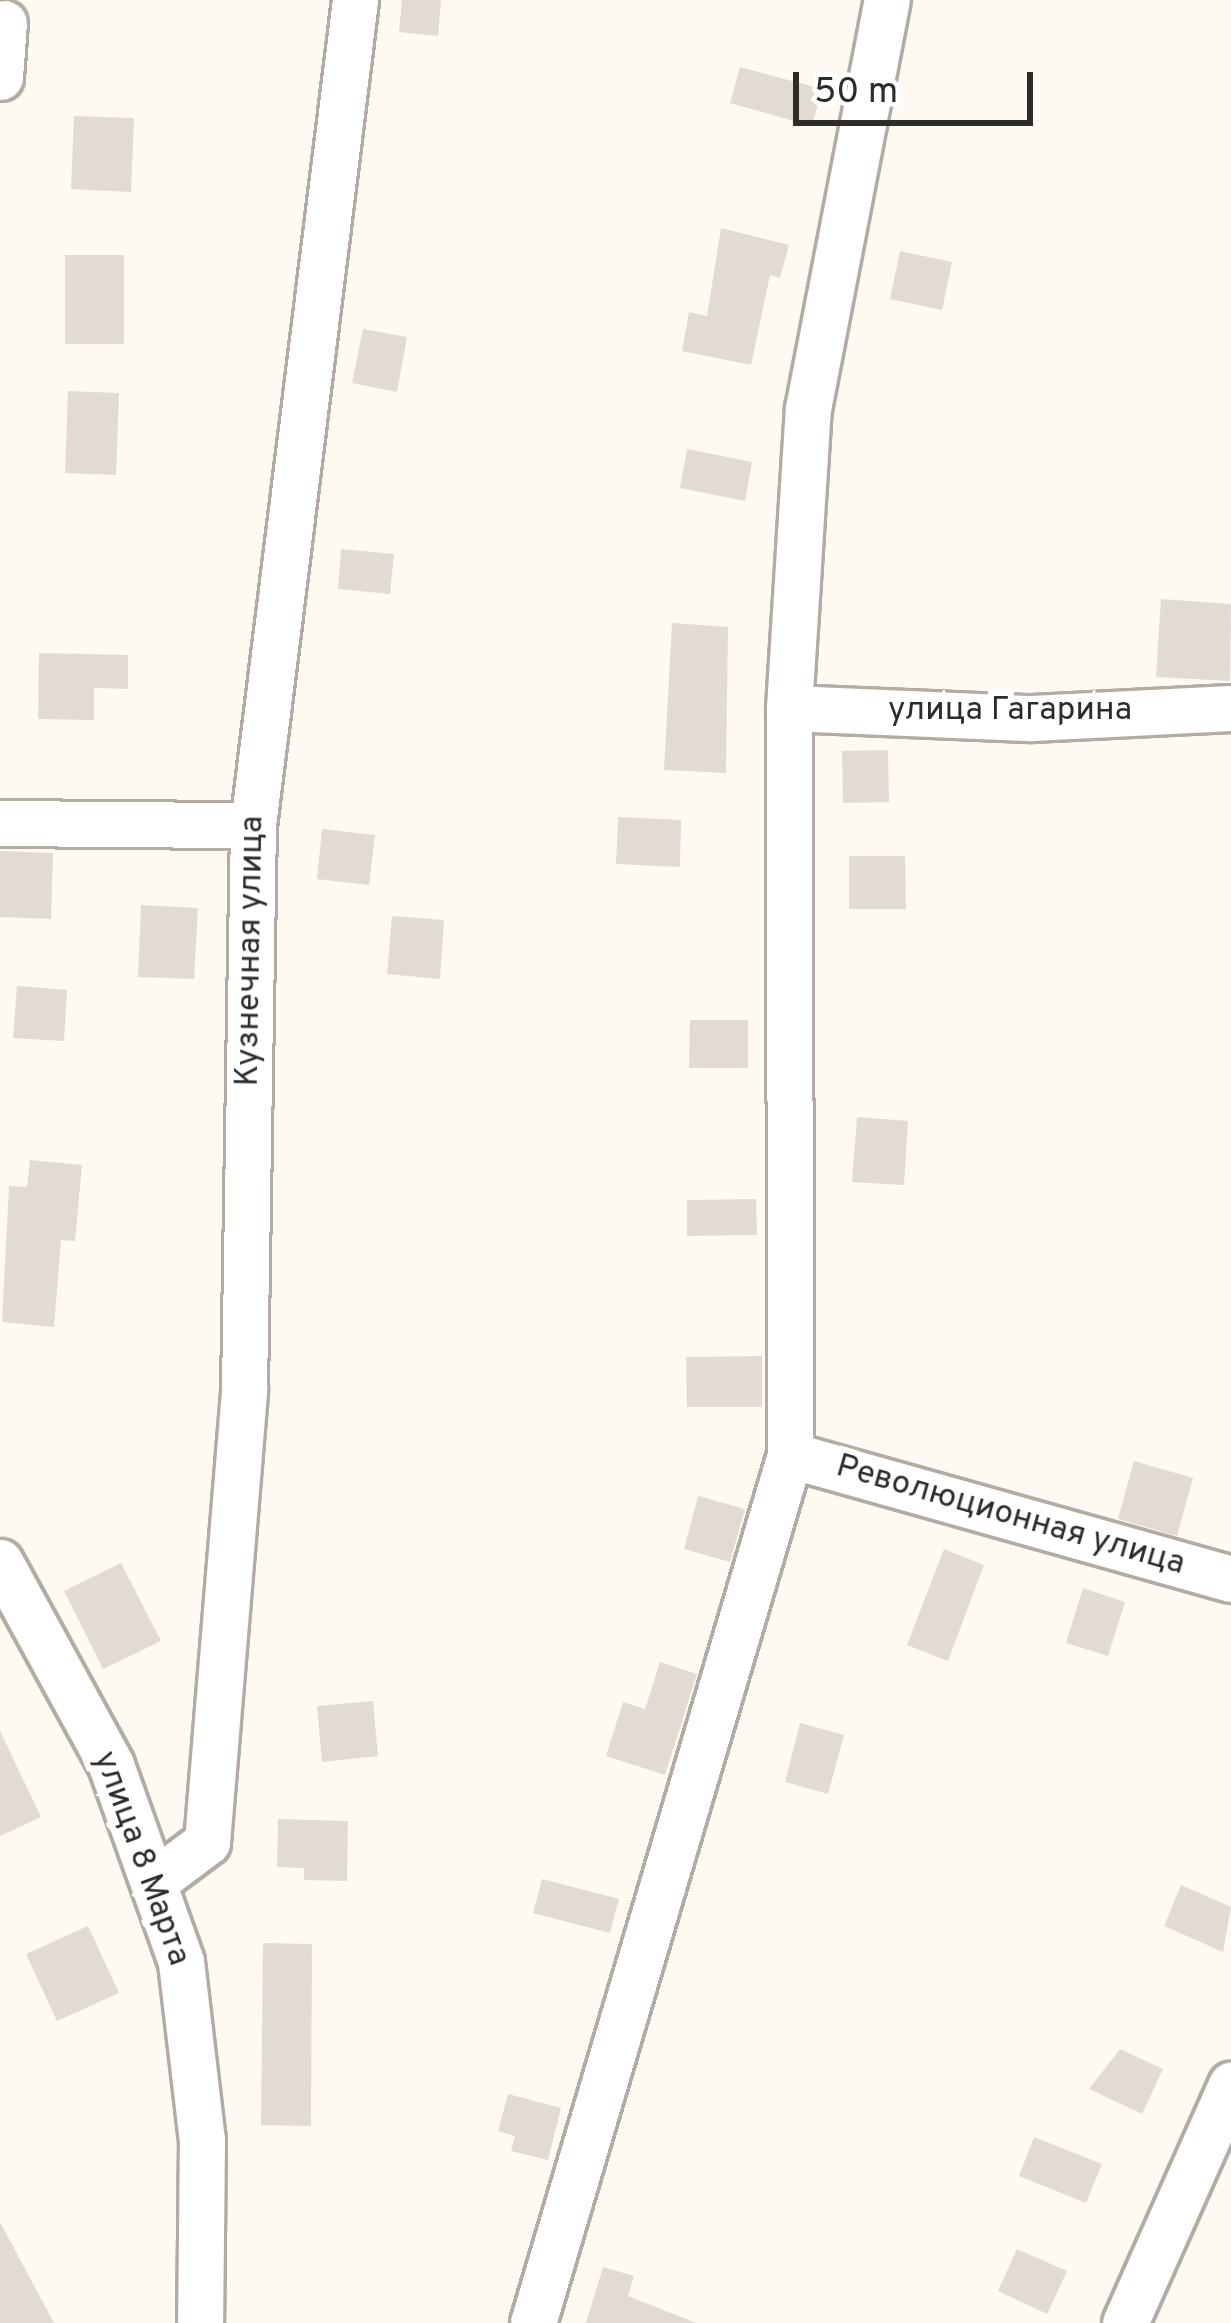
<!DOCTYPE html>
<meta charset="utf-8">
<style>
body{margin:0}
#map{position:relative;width:1231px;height:2323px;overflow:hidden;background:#fef9f3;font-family:Overpass,sans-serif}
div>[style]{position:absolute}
.building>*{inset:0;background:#e1dbd3}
.roads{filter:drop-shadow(3px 0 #b2aca4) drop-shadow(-3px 0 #b2aca4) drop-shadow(0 3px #b2aca4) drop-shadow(0 -3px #b2aca4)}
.minor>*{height:45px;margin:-22.5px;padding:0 22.5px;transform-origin:22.5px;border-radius:22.5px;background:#fff}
span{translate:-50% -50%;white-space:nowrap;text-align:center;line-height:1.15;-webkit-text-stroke:12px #fff;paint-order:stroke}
.street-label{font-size:33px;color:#2e2c29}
.scale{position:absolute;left:793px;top:72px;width:240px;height:54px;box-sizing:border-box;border:6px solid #2e2c29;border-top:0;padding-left:15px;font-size:36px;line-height:42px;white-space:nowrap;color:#2e2c29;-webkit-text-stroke:9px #fff;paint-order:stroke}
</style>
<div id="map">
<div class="building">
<div style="clip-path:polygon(402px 0,441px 0,438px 36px,399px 32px)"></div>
<div style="clip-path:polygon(740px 67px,822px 89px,812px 126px,730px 103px)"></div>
<div style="clip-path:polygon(74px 116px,134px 118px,131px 192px,71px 189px)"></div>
<div style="clip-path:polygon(721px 228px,789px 245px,780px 278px,770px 275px,751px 365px,682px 351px,689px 312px,707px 316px)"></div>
<div style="clip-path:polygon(900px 251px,952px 262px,942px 310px,890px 299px)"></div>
<div style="clip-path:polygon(65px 255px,124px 255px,124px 344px,65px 344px)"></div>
<div style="clip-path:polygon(363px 329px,407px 337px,397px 392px,352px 383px)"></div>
<div style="clip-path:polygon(68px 391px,119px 393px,116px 475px,65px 473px)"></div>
<div style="clip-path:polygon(687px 449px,752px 462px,745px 501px,680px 488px)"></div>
<div style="clip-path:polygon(341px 549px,394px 554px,390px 594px,338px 589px)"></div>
<div style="clip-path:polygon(1161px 599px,1231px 604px,1230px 681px,1156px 677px)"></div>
<div style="clip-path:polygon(672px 623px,728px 627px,726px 773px,664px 770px)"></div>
<div style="clip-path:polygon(39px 653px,128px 655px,128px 689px,94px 688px,94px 720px,38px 719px)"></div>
<div style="clip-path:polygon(888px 750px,889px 802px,843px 803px,842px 751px)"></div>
<div style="clip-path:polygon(618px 817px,681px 820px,680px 867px,616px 864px)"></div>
<div style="clip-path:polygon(322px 829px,375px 835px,369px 885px,317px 879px)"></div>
<div style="clip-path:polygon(0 851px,53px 853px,51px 919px,0 917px)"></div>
<div style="clip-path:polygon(849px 856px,905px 856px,906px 909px,849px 909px)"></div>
<div style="clip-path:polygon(141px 905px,198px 908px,194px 979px,138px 977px)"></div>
<div style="clip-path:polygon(392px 916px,444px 920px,440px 979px,387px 974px)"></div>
<div style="clip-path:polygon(17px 986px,67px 990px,64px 1041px,13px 1038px)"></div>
<div style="clip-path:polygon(690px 1020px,748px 1020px,748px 1068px,689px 1068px)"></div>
<div style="clip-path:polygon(857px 1117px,908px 1121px,904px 1185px,852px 1182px)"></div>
<div style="clip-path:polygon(30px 1160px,82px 1165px,75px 1241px,61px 1240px,54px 1327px,2px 1322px,9px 1186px,27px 1187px)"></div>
<div style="clip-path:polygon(756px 1199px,757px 1235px,687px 1236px,687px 1200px)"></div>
<div style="clip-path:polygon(762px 1356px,762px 1407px,687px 1407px,686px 1357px)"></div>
<div style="clip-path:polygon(1134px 1461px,1193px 1478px,1177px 1536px,1118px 1519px)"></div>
<div style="clip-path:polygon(698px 1496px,745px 1509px,730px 1562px,684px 1549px)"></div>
<div style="clip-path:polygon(944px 1549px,984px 1565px,948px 1661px,907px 1645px)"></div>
<div style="clip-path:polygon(121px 1563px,161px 1641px,103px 1669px,64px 1591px)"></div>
<div style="clip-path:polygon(1083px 1588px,1125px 1602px,1108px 1656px,1066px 1643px)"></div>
<div style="clip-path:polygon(660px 1662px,697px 1674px,665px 1775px,606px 1756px,623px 1702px,645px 1709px)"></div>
<div style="clip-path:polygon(373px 1701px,378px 1756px,322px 1762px,317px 1706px)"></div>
<div style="clip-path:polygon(800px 1723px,844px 1735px,828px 1794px,785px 1782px)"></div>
<div style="clip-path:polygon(0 1731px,41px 1817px,0 1836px)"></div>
<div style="clip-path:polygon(278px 1819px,348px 1821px,347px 1881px,304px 1880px,304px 1868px,277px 1867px)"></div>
<div style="clip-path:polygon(542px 1879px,619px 1899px,610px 1933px,533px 1913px)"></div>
<div style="clip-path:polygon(1181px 1885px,1231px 1907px,1223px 1952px,1164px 1926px)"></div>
<div style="clip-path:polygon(88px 1926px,119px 1993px,57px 2021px,26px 1954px)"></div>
<div style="clip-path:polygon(263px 1943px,312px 1944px,311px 2126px,261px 2125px)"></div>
<div style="clip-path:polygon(1120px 2049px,1163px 2069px,1142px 2114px,1089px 2089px)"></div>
<div style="clip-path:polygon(508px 2094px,561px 2108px,548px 2160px,511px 2151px,515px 2136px,498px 2131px)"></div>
<div style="clip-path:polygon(1034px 2137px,1102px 2164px,1086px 2203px,1019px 2176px)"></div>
<div style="clip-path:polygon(0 2222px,54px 2323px,0 2323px)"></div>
<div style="clip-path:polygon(1017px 2249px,1067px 2271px,1047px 2314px,998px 2291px)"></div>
<div style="clip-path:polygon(603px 2267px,634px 2276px,628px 2296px,696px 2323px,586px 2323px)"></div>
</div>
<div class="roads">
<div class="minor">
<div style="left:0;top:77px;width:54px;rotate:-85.8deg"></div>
<div style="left:789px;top:708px;width:243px;rotate:2.4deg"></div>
<div style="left:1032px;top:718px;width:199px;rotate:-2.9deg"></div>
<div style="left:0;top:823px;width:253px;rotate:0.5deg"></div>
<div style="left:790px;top:1455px;width:458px;rotate:15.7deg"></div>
<div style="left:0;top:1562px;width:231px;rotate:61.3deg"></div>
<div style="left:111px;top:1765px;width:209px;rotate:70.4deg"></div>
<div style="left:181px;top:1962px;width:179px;rotate:83.3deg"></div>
<div style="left:202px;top:2140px;width:183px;rotate:90.6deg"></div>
<div style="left:155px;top:1881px;width:65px;rotate:-36.9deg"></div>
<div style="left:207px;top:1842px;width:454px;rotate:-85.3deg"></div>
<div style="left:244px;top:1390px;width:565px;rotate:-89.09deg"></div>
<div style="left:253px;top:825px;width:831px;rotate:-82.95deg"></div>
<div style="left:533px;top:2323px;width:905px;rotate:-73.51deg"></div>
<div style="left:790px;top:1455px;width:747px;rotate:-90.08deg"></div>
<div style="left:789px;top:708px;width:300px;rotate:-86.4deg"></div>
<div style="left:808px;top:409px;width:417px;rotate:-79.1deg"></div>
<div style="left:1125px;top:2323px;width:261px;rotate:-66deg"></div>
</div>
</div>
<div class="street-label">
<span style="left:1010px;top:712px">улица Гагарина</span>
<span style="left:252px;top:951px;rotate:-89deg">Кузнечная улица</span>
<span style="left:1010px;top:1517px;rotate:16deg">Революционная улица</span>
<span style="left:140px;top:1859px;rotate:70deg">улица 8 Марта</span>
</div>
<div class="scale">50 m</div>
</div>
